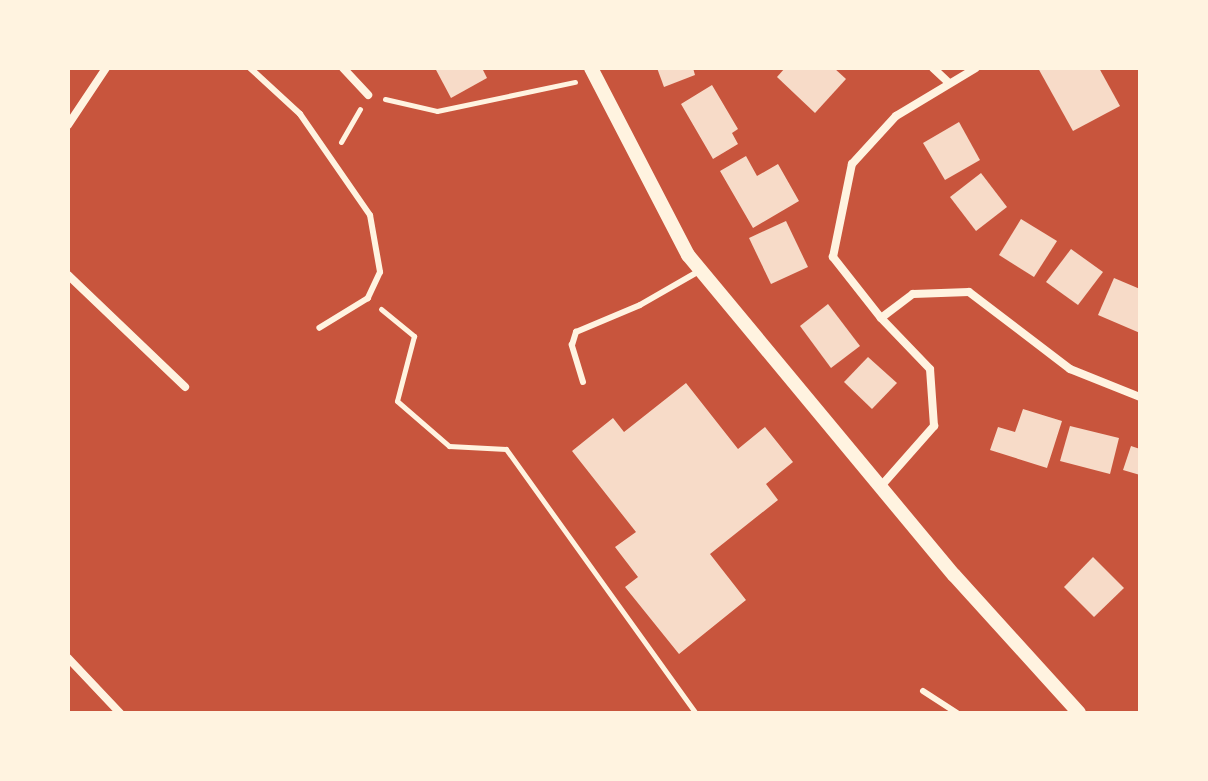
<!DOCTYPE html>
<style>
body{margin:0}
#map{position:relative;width:1208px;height:781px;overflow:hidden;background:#c8553d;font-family:"Zilla Slab",serif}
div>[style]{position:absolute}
.building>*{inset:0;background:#f7dbc8}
.path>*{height:5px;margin:-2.5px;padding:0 2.5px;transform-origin:2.5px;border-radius:2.5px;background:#fff3e0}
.service>*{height:6px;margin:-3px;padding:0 3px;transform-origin:3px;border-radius:3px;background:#fff3e0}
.minor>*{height:8px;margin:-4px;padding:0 4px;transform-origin:4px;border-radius:4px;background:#fff3e0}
.tertiary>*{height:14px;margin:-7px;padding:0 7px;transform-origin:7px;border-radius:7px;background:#fff3e0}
span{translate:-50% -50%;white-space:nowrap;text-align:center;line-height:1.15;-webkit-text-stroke:8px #fff3e0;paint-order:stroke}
.frame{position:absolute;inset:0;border:70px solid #fff3e0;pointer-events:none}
</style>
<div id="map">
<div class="building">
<div style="clip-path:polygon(435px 68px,482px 68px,487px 78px,451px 98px)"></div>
<div style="clip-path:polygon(657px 68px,693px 68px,695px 75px,664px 87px)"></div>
<div style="clip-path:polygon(785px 68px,834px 68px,846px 79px,815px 113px,777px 77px)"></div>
<div style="clip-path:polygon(1038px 68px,1099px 68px,1120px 106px,1073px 131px)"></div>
<div style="clip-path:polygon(712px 85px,738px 129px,732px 133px,738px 144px,713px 159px,681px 104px)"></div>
<div style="clip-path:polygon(959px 122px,980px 160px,945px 180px,923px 143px)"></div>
<div style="clip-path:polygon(746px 156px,757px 176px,778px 164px,799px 201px,753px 228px,720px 171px)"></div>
<div style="clip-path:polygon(981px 173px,1007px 207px,976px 231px,950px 197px)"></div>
<div style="clip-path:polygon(1021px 219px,1057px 241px,1034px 277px,999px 255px)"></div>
<div style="clip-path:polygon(786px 221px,808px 267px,771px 284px,749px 238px)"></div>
<div style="clip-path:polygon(1071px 249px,1103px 272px,1078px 305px,1046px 282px)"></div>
<div style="clip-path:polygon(1114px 278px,1140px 289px,1140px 333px,1098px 315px)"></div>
<div style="clip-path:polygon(828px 304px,860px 346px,831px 368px,800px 326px)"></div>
<div style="clip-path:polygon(868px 357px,897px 383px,872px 409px,844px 382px)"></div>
<div style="clip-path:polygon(686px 383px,738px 449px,765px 427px,793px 462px,766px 484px,778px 500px,710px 554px,746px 600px,679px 654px,625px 587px,638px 577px,615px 547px,636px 532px,572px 451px,613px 418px,624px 432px)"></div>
<div style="clip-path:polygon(1023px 409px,1062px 421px,1047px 468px,990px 450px,998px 427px,1015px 432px)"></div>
<div style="clip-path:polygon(1070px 426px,1119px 438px,1110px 474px,1060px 461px)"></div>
<div style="clip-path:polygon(1131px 446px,1140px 449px,1140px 475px,1123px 470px)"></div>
<div style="clip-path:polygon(1093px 557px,1124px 588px,1094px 617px,1064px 587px)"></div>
</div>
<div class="path">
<div style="left:385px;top:99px;width:53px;rotate:13deg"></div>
<div style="left:437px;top:111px;width:141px;rotate:-11.9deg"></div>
<div style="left:341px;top:142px;width:38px;rotate:-60deg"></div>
<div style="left:381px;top:309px;width:43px;rotate:39.3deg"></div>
<div style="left:414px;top:336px;width:67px;rotate:104.7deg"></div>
<div style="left:397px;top:401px;width:69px;rotate:40.9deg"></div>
<div style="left:449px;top:446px;width:57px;rotate:3deg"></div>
<div style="left:506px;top:449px;width:325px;rotate:54.3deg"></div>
</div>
<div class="service">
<div style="left:250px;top:68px;width:68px;rotate:42.6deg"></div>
<div style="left:300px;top:114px;width:123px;rotate:55.3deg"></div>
<div style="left:370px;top:215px;width:58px;rotate:80deg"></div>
<div style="left:380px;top:272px;width:29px;rotate:115deg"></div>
<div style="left:368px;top:298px;width:57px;rotate:148.5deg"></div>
<div style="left:583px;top:382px;width:39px;rotate:-107deg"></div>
<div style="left:572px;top:345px;width:14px;rotate:-73deg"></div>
<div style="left:576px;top:332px;width:69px;rotate:-22.9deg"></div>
<div style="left:640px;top:305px;width:70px;rotate:-29.8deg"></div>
<div style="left:923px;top:691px;width:40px;rotate:32.9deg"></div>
</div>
<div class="minor">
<div style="left:343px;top:68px;width:37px;rotate:47deg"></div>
<div style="left:933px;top:68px;width:21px;rotate:43deg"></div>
<div style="left:68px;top:125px;width:69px;rotate:-56.3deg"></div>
<div style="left:68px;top:275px;width:162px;rotate:43.7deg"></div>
<div style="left:881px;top:318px;width:40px;rotate:-37deg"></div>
<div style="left:913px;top:294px;width:56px;rotate:-2deg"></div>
<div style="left:969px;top:292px;width:127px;rotate:37.3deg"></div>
<div style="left:1070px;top:369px;width:75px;rotate:21.8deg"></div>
<div style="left:882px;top:485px;width:79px;rotate:-48.6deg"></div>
<div style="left:934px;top:426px;width:57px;rotate:-94deg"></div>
<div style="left:930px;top:369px;width:71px;rotate:-133.9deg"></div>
<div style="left:881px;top:318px;width:78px;rotate:-128.2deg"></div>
<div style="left:833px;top:257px;width:95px;rotate:-78.5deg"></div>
<div style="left:852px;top:164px;width:65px;rotate:-47.5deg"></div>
<div style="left:896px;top:116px;width:93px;rotate:-31deg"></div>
<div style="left:68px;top:658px;width:76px;rotate:46.6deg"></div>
</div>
<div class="tertiary">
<div style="left:591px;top:68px;width:211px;rotate:62.6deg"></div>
<div style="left:688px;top:255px;width:416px;rotate:50.3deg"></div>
<div style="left:954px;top:575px;width:186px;rotate:47.8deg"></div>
</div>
<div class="frame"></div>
</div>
